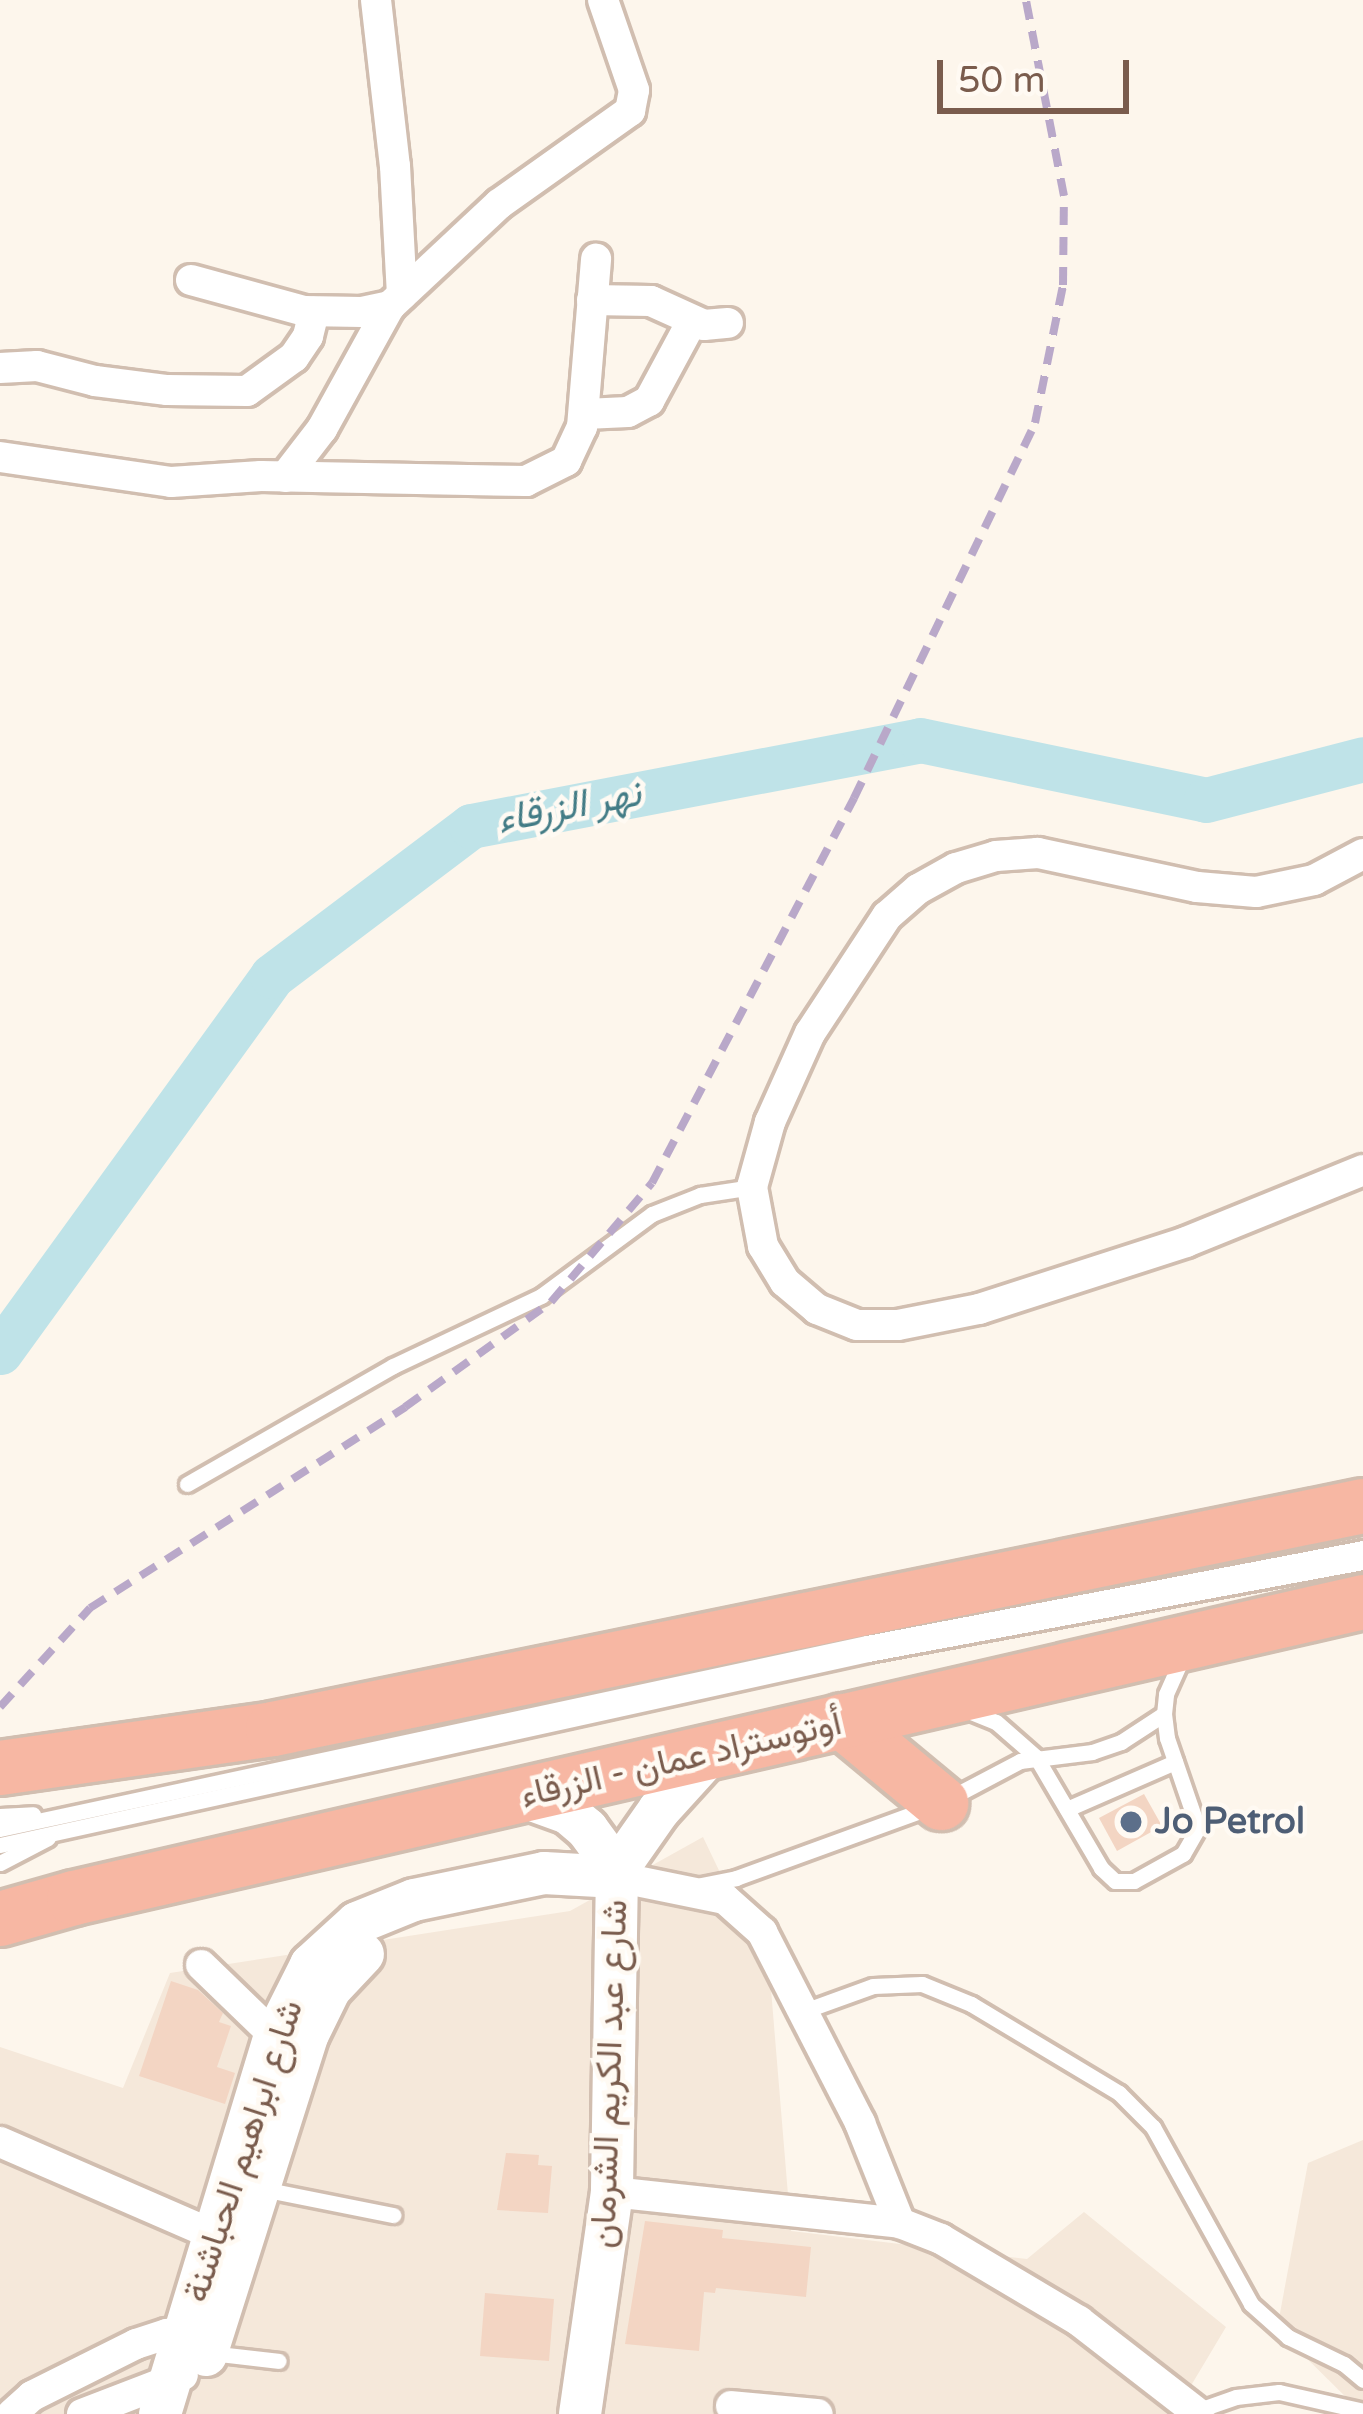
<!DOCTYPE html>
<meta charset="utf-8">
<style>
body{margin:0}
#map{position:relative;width:1363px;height:2414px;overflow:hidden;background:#fdf6ec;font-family:"Varela Round",Vazirmatn,sans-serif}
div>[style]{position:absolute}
.residential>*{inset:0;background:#f5e8da}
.river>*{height:45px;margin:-22.5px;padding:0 22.5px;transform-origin:22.5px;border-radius:22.5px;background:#bfe3e8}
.building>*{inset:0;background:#f3d5c3}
.roads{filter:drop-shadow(3px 0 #d1beb0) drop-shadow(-3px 0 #d1beb0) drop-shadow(0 3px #d1beb0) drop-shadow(0 -3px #d1beb0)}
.lane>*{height:15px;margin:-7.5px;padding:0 7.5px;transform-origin:7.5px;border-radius:7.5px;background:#fff}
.street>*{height:30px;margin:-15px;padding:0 15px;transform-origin:15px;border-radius:15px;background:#fff}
.secondary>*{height:42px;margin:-21px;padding:0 21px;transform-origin:21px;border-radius:21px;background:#fff}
.highway>*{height:54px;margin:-27px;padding:0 27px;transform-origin:27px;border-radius:27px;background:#f7b7a3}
.rail>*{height:8px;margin-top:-4px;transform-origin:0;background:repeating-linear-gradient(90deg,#b9a8c9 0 18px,transparent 0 30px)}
.dots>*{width:33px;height:33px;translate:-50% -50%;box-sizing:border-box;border:6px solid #fffaf3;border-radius:50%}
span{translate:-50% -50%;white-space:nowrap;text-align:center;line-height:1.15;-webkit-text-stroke:9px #fffaf3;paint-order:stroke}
.street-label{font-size:36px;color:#7a5c4d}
.service-label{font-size:36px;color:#4e5e75;font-weight:700}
.left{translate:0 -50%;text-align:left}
.water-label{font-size:39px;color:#437c86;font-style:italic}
.scale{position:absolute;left:937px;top:60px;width:192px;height:54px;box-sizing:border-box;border:6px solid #7a5c4d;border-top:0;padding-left:15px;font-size:36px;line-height:42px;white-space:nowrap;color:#7a5c4d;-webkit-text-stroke:9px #fffaf3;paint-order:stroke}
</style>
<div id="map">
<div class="residential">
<div style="clip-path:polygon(703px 1837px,770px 1977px,791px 2231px,1027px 2259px,1084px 2212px,1226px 2327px,1174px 2414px,0 2414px,0 2047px,123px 2088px,170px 1973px,570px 1911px)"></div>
<div style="clip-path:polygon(1363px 2140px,1363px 2414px,1277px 2329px,1308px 2163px)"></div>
</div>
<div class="river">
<div style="left:0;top:1352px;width:464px;rotate:-54.1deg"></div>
<div style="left:272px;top:976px;width:249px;rotate:-37deg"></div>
<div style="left:471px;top:826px;width:457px;rotate:-10.8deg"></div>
<div style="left:920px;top:740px;width:292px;rotate:11.8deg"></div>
<div style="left:1206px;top:800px;width:162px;rotate:-14.6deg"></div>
</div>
<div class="building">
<div style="clip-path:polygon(1144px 1794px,1162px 1826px,1117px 1851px,1099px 1818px)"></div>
<div style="clip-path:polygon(171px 1981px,198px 1990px,223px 2013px,219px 2022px,231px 2026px,217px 2067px,235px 2073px,225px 2104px,139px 2076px)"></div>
<div style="clip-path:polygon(506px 2153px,539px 2155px,538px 2165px,552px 2166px,548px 2213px,497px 2210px)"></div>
<div style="clip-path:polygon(645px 2221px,723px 2230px,722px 2238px,811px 2247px,806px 2297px,716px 2288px,715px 2293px,704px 2292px,699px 2351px,625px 2344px)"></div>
<div style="clip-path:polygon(485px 2293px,554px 2299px,549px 2361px,480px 2356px)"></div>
</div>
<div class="roads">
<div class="lane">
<div style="left:187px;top:1484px;width:237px;rotate:-29.8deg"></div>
<div style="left:393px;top:1366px;width:164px;rotate:-25.3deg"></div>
<div style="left:541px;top:1296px;width:138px;rotate:-36.5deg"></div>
<div style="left:652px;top:1214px;width:52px;rotate:-21.6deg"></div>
<div style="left:700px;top:1195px;width:53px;rotate:-8.7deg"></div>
<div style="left:966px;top:1710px;width:32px;rotate:22deg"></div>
<div style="left:996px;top:1722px;width:53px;rotate:41.2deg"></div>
<div style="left:1036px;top:1757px;width:129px;rotate:59.6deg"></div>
<div style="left:1101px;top:1868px;width:19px;rotate:43deg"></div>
<div style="left:1115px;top:1881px;width:19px"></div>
<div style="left:1134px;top:1881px;width:56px;rotate:-28.9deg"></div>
<div style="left:1183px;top:1854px;width:30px;rotate:-60deg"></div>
<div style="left:1198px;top:1828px;width:95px;rotate:-109deg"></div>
<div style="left:1167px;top:1738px;width:24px;rotate:-97deg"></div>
<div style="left:1164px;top:1714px;width:20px;rotate:-84deg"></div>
<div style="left:1166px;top:1694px;width:42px;rotate:-65.9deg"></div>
<div style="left:950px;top:1798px;width:79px;rotate:-27.9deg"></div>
<div style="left:1020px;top:1761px;width:73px;rotate:-7.1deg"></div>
<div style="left:1092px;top:1752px;width:31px;rotate:-19deg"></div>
<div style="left:1121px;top:1742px;width:51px;rotate:-33.1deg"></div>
<div style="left:1067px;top:1809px;width:118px;rotate:-23.5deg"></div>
<div style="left:0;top:1816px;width:33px;rotate:-3deg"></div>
<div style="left:0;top:1829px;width:887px;rotate:-12.11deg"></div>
<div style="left:867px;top:1643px;width:505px;rotate:-10.84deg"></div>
<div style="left:0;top:1845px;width:889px;rotate:-12.41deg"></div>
<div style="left:868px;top:1654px;width:503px;rotate:-10.53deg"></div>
<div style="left:0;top:1863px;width:54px;rotate:-27.5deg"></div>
<div style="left:701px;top:1885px;width:36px;rotate:-11deg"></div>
<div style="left:736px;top:1878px;width:204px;rotate:-20deg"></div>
<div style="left:804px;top:2011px;width:73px;rotate:-19.9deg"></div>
<div style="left:873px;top:1986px;width:49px;rotate:-2.3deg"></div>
<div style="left:922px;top:1984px;width:53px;rotate:22.2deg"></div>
<div style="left:971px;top:2004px;width:173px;rotate:31deg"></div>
<div style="left:1119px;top:2093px;width:48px;rotate:45deg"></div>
<div style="left:1153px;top:2127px;width:202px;rotate:61deg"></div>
<div style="left:1251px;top:2304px;width:50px;rotate:41.7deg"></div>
<div style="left:1288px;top:2337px;width:62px;rotate:25.7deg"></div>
<div style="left:1344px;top:2364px;width:25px;rotate:40deg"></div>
<div style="left:263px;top:2189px;width:133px;rotate:11.3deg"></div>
<div style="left:210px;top:2353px;width:69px;rotate:6.6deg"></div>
<div style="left:1196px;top:2411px;width:42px;rotate:-19.3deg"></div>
<div style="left:1236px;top:2397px;width:43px;rotate:-6.6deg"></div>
<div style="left:1279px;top:2392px;width:86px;rotate:12.7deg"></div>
</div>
<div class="street">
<div style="left:376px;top:0;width:167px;rotate:83.5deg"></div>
<div style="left:395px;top:166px;width:129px;rotate:86.9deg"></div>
<div style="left:191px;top:280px;width:117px;rotate:15.3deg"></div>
<div style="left:304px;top:311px;width:58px;rotate:1deg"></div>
<div style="left:362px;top:312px;width:29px;rotate:-12deg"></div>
<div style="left:592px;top:300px;width:59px;rotate:1deg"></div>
<div style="left:651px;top:301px;width:58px;rotate:24.4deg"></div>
<div style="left:704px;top:325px;width:24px;rotate:-5deg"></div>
<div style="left:0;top:368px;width:37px;rotate:-3deg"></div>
<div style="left:37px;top:366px;width:60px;rotate:14.5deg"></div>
<div style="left:95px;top:381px;width:73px;rotate:7.1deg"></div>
<div style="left:167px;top:390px;width:80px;rotate:0.7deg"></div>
<div style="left:247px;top:391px;width:58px;rotate:-35.9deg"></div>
<div style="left:294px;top:357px;width:25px;rotate:-56deg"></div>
<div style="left:308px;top:336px;width:25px;rotate:-76deg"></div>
<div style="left:585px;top:414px;width:43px;rotate:-2.7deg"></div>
<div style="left:628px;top:412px;width:24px;rotate:-28deg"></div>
<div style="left:649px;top:401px;width:91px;rotate:-61.7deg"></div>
<div style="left:0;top:457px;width:173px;rotate:8.3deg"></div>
<div style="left:171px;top:482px;width:90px;rotate:-3.8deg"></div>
<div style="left:261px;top:476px;width:265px;rotate:1.1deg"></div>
<div style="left:526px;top:481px;width:45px;rotate:-26.6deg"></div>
<div style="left:566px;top:461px;width:38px;rotate:-65deg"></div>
<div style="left:582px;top:427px;width:169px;rotate:-85.2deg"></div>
<div style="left:285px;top:477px;width:61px;rotate:-52.4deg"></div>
<div style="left:322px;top:429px;width:141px;rotate:-61.1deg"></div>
<div style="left:390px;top:306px;width:149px;rotate:-43.1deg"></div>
<div style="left:499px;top:204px;width:161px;rotate:-35.4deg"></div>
<div style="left:630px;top:111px;width:21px;rotate:-79deg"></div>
<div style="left:634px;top:90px;width:95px;rotate:-109deg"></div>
<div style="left:1363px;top:854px;width:55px;rotate:152deg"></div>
<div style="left:1314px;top:880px;width:59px;rotate:168.3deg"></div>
<div style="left:1256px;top:892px;width:59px;rotate:-175.2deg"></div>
<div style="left:1197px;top:887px;width:163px;rotate:-167.9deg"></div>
<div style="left:1038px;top:853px;width:42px;rotate:175.9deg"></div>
<div style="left:996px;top:856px;width:42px;rotate:163.3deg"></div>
<div style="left:956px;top:868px;width:43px;rotate:151.1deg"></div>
<div style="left:918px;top:889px;width:41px;rotate:138.9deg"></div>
<div style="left:887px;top:916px;width:140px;rotate:123.3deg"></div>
<div style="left:810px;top:1033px;width:98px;rotate:114.2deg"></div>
<div style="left:770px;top:1122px;width:67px;rotate:105.5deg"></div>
<div style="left:752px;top:1187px;width:60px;rotate:79.4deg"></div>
<div style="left:763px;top:1246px;width:42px;rotate:58.6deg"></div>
<div style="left:785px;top:1282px;width:42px;rotate:40.2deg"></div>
<div style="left:817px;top:1309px;width:43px;rotate:21.8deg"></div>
<div style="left:857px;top:1325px;width:41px"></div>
<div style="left:898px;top:1325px;width:83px;rotate:-11.2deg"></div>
<div style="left:979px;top:1309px;width:218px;rotate:-17.9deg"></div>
<div style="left:1186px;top:1242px;width:191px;rotate:-22.1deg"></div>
<div style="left:617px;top:1877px;width:110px;rotate:11.5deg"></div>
<div style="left:725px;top:1899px;width:50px;rotate:41.7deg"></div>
<div style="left:762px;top:1932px;width:215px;rotate:62.8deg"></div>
<div style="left:860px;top:2123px;width:108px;rotate:68.2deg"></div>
<div style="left:201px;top:1965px;width:120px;rotate:44deg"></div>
<div style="left:0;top:2142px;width:231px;rotate:23.5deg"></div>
<div style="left:612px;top:2192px;width:290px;rotate:6.1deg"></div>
<div style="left:900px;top:2223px;width:44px;rotate:21.3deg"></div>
<div style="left:941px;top:2239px;width:161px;rotate:30.7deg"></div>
<div style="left:1079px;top:2321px;width:152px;rotate:37.8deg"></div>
<div style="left:731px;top:2406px;width:87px;rotate:5.3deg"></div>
<div style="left:12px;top:2414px;width:27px;rotate:-42deg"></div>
<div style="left:32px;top:2396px;width:116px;rotate:-26.6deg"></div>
<div style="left:136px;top:2344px;width:33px;rotate:-18deg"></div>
<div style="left:167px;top:2334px;width:33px"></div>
<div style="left:82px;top:2414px;width:108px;rotate:-21.1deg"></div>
</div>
<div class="secondary">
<div style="left:521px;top:1796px;width:50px;rotate:19.9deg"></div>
<div style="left:568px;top:1813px;width:25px;rotate:40deg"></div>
<div style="left:587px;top:1829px;width:51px;rotate:53.8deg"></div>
<div style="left:617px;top:1870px;width:322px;rotate:90.9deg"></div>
<div style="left:612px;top:2192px;width:224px;rotate:98.2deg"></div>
<div style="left:617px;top:1870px;width:73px;rotate:-55deg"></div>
<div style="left:659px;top:1810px;width:74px;rotate:-47.7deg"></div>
<div style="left:206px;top:2355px;width:337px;rotate:-72.4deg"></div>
<div style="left:308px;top:2034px;width:50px;rotate:-63.9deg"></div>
<div style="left:330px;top:1989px;width:48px;rotate:-46.7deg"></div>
<div style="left:160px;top:2414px;width:392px;rotate:-73.1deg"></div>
<div style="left:274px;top:2039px;width:83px;rotate:-63.4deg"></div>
<div style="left:311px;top:1965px;width:62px;rotate:-42.4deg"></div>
<div style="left:357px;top:1923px;width:61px;rotate:-22deg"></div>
<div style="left:414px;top:1900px;width:133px;rotate:-11.7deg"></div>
<div style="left:544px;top:1873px;width:73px;rotate:3.1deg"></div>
</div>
<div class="highway">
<div style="left:842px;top:1721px;width:129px;rotate:39.6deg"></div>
<div style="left:0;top:1768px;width:276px;rotate:-8.1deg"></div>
<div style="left:273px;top:1729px;width:1113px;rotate:-11.56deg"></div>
<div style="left:0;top:1919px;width:77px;rotate:-15.8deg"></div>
<div style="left:74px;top:1898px;width:1323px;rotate:-12.93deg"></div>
</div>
</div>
<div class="rail">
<div style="left:0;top:1707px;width:134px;rotate:-47.7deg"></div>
<div style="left:90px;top:1608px;width:374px;rotate:-32.5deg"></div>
<div style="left:405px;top:1407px;width:180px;rotate:-35.7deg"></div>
<div style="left:551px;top:1302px;width:156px;rotate:-49.7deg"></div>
<div style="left:652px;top:1183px;width:435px;rotate:-62.3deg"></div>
<div style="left:854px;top:798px;width:416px;rotate:-64.2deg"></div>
<div style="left:1035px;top:423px;width:141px;rotate:-78.5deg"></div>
<div style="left:1063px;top:285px;width:89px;rotate:-89.4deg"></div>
<div style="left:1064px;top:196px;width:200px;rotate:-101deg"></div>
</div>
<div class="dots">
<div style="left:1131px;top:1822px;background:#5c6f8a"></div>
</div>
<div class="street-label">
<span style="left:681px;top:1759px;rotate:-13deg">أوتوستراد عمان - الزرقاء</span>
<span style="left:609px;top:2074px;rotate:-88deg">شارع عبد الكريم الشرمان</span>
<span style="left:243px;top:2151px;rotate:-72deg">شارع ابراهيم الحباشنة</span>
</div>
<div class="service-label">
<span class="left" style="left:1155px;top:1822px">Jo Petrol</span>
</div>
<div class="water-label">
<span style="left:569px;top:807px;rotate:-11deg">نهر الزرقاء</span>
</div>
<div class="scale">50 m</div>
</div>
